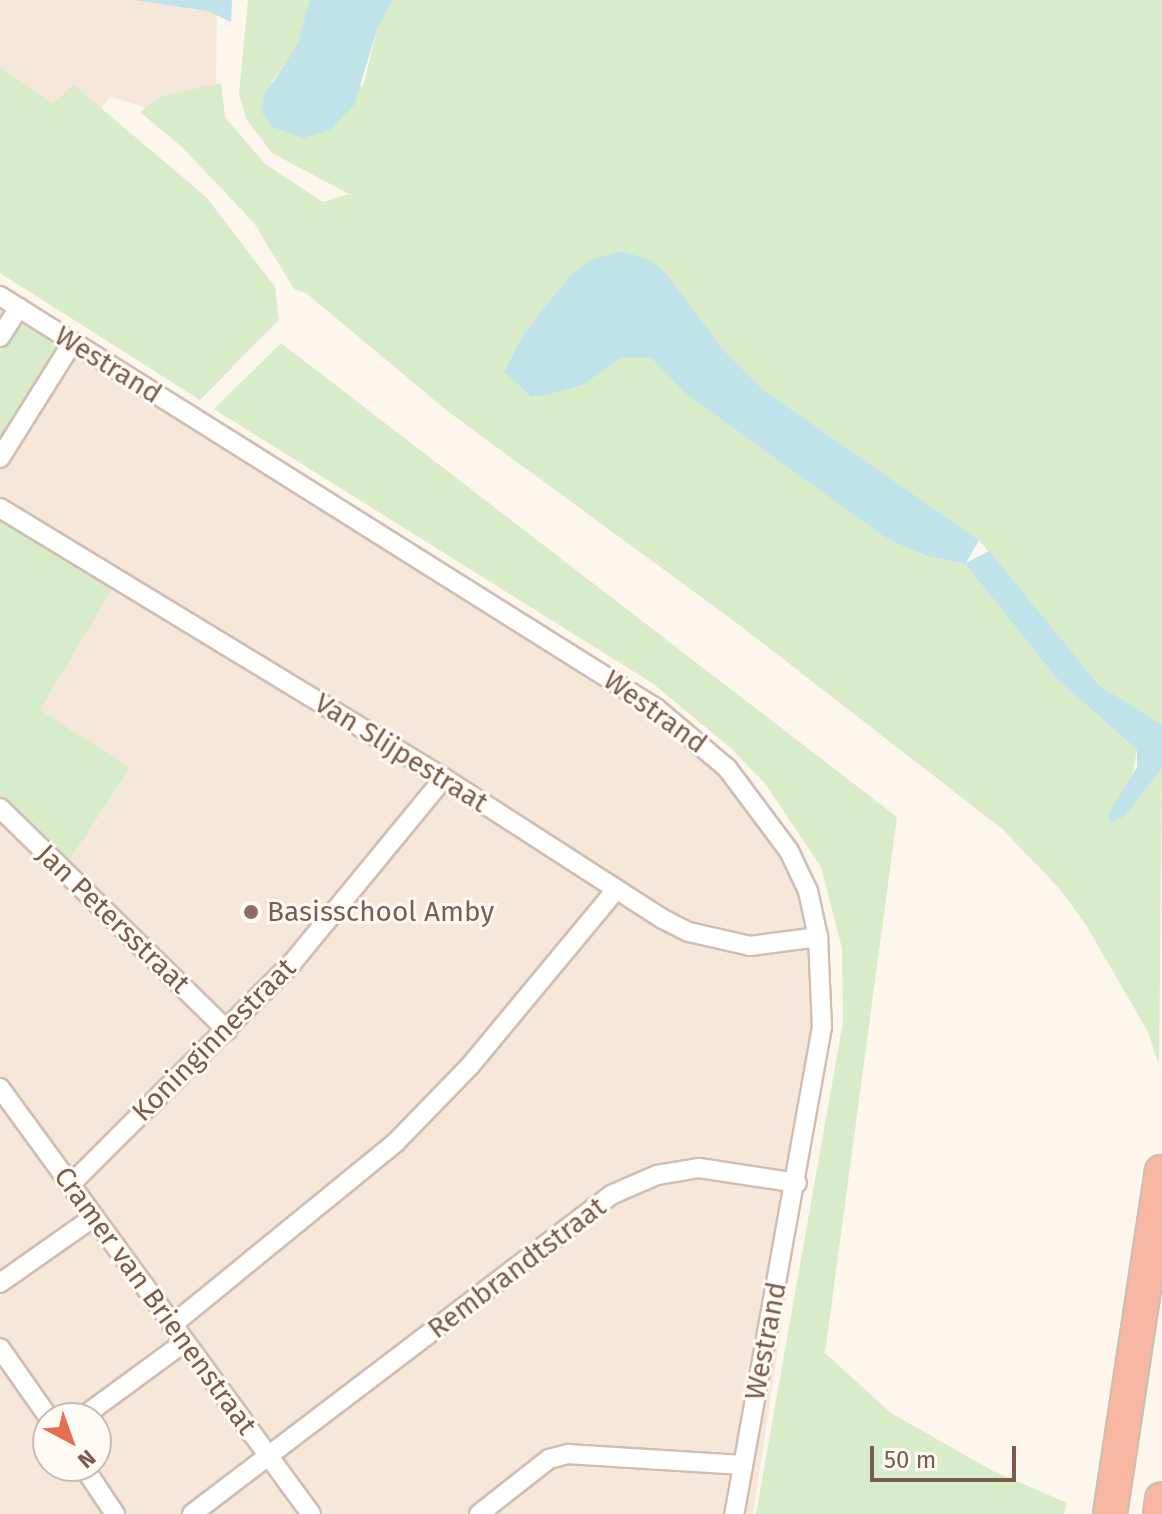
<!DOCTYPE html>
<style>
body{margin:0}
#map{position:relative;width:1162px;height:1514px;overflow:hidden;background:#fdf6ec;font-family:"Fira Sans",sans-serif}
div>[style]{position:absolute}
.residential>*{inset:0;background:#f5e8da}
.green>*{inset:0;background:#d8ecc9}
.water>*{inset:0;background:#bfe3e8}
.roads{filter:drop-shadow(2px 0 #d1beb0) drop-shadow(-2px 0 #d1beb0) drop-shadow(0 2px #d1beb0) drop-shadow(0 -2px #d1beb0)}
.minor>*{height:18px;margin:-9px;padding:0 9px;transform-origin:9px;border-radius:9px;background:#fff}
.motorway>*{height:32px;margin:-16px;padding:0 16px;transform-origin:16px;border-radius:16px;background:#f7b7a3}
.dots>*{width:22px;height:22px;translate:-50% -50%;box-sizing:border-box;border:4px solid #fffaf3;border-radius:50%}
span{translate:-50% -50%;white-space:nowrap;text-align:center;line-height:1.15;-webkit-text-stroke:6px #fffaf3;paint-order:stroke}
.street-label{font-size:28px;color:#7a5c4d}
.education-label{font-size:28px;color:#785e54}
.left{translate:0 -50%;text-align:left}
.north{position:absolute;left:32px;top:1402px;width:80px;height:80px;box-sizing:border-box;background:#fffaf3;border:2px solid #cabbb1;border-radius:50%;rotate:139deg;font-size:22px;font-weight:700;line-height:32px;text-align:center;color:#7a5c4d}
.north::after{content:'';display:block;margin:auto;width:28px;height:36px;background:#e76f51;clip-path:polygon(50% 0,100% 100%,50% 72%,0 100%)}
.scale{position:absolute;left:870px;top:1446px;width:146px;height:36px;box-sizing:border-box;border:4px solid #7a5c4d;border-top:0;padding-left:10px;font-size:24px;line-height:28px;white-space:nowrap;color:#7a5c4d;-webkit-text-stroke:6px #fffaf3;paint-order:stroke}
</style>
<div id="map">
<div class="residential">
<div style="clip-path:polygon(0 0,217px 0,216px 92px,170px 116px,110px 96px,0 259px)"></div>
<div style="clip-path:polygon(evenodd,0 283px,670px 720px,751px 802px,810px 889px,827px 1026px,753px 1514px,0 1514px,0 283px,48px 1418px,96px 1418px,96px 1466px,48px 1466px,48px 1418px)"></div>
</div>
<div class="green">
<div style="clip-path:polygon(248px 0,310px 0,298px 45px,271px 83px,363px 86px,378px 27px,393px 0,1162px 0,1162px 725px,1099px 685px,979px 540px,765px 391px,721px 347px,652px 261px,522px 336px,504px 370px,529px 397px,547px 395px,583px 385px,623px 357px,650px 357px,686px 394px,887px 539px,926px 556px,965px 564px,1057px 679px,1137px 750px,1125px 815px,1162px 768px,1159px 1066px,1148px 1032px,1086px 925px,1059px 888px,1001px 828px,738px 624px,446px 410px,306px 293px,294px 289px,254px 223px,182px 147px,140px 112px,159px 97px,221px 83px,225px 117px,265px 164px,323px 202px,349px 194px,272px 153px,247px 120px,239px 94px)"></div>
<div style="clip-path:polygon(0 67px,53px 104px,74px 85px,207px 198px,275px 287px,279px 320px,200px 400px,0 273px)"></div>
<div style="clip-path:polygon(20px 317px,62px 345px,0 445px,0 348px)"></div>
<div style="clip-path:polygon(281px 343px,897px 817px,825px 1353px,891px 1413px,991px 1470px,1067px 1503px,1064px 1514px,756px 1514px,843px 1022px,842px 948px,821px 867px,767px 786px,732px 749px,652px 683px,214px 409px)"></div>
<div style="clip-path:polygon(0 518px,112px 589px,40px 710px,130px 768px,66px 865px,0 799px)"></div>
</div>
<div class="water">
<div style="clip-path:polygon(134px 0,232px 0,231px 22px,208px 11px)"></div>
<div style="clip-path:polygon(310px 0,393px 0,378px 27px,354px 105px,331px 129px,304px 138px,272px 127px,261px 111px,264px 96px,297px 45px)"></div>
<div style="clip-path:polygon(622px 251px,652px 261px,667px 275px,721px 347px,765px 391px,979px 540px,966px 563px,989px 551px,1099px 685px,1162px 725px,1162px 768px,1125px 816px,1109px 823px,1109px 813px,1137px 767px,1137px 750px,1057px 679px,965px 564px,926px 556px,887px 539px,686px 394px,650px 357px,623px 357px,583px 385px,547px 395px,530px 397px,504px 371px,522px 336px,569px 277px,588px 261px)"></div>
</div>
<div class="roads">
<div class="minor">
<div style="left:0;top:296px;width:776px;rotate:32.15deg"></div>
<div style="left:657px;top:709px;width:92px;rotate:40.1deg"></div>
<div style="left:727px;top:768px;width:104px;rotate:53.2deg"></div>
<div style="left:789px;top:851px;width:44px;rotate:64.6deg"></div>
<div style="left:808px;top:891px;width:47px;rotate:77.7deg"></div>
<div style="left:818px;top:937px;width:90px;rotate:87.5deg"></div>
<div style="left:822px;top:1027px;width:495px;rotate:100.2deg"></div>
<div style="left:0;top:337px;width:35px;rotate:-57deg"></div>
<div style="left:0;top:458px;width:136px;rotate:-57.9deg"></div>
<div style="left:0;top:508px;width:520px;rotate:31.3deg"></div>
<div style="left:444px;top:778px;width:260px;rotate:32.8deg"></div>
<div style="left:663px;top:919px;width:29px;rotate:27deg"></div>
<div style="left:689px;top:932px;width:63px;rotate:12.9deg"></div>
<div style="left:750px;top:946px;width:69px;rotate:-7.5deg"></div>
<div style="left:0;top:808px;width:318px;rotate:44.4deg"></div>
<div style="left:0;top:1088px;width:527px;rotate:53.87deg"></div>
<div style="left:70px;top:1185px;width:314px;rotate:-45deg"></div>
<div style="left:292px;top:963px;width:239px;rotate:-50.6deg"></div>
<div style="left:0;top:1283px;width:115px;rotate:-35.1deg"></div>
<div style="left:172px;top:1325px;width:289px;rotate:-39.2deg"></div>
<div style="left:396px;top:1142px;width:105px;rotate:-45.8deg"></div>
<div style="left:469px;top:1067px;width:230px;rotate:-50.3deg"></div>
<div style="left:0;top:1348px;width:85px;rotate:55deg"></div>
<div style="left:81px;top:1418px;width:129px;rotate:-36.2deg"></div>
<div style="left:83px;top:1466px;width:58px;rotate:56.3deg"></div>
<div style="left:192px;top:1514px;width:527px;rotate:-37.28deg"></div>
<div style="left:611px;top:1195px;width:50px;rotate:-23.5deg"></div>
<div style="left:657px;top:1175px;width:43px;rotate:-9.5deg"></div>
<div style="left:699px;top:1168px;width:99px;rotate:8.7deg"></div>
<div style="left:479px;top:1514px;width:89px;rotate:-38.2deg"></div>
<div style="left:549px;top:1459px;width:20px;rotate:-15deg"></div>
<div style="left:568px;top:1454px;width:174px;rotate:3.6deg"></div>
</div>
<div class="motorway">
<div style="left:1110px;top:1514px;width:346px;rotate:-81.4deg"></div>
<div style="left:1160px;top:1514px;width:15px;rotate:-82deg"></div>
</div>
</div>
<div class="dots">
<div style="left:251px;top:912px;background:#8d6e63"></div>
</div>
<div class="street-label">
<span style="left:108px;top:365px;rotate:32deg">Westrand</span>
<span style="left:655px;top:712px;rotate:36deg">Westrand</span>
<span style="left:401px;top:753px;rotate:32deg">Van Slijpestraat</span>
<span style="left:113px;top:919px;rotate:44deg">Jan Petersstraat</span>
<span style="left:214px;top:1040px;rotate:-45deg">Koninginnestraat</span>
<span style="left:517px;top:1268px;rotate:-37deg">Rembrandtstraat</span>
<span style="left:155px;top:1301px;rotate:54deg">Cramer van Brienenstraat</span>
<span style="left:766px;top:1341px;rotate:-79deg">Westrand</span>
</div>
<div class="education-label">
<span class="left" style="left:267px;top:912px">Basisschool Amby</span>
</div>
<div class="north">N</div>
<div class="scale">50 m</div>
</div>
